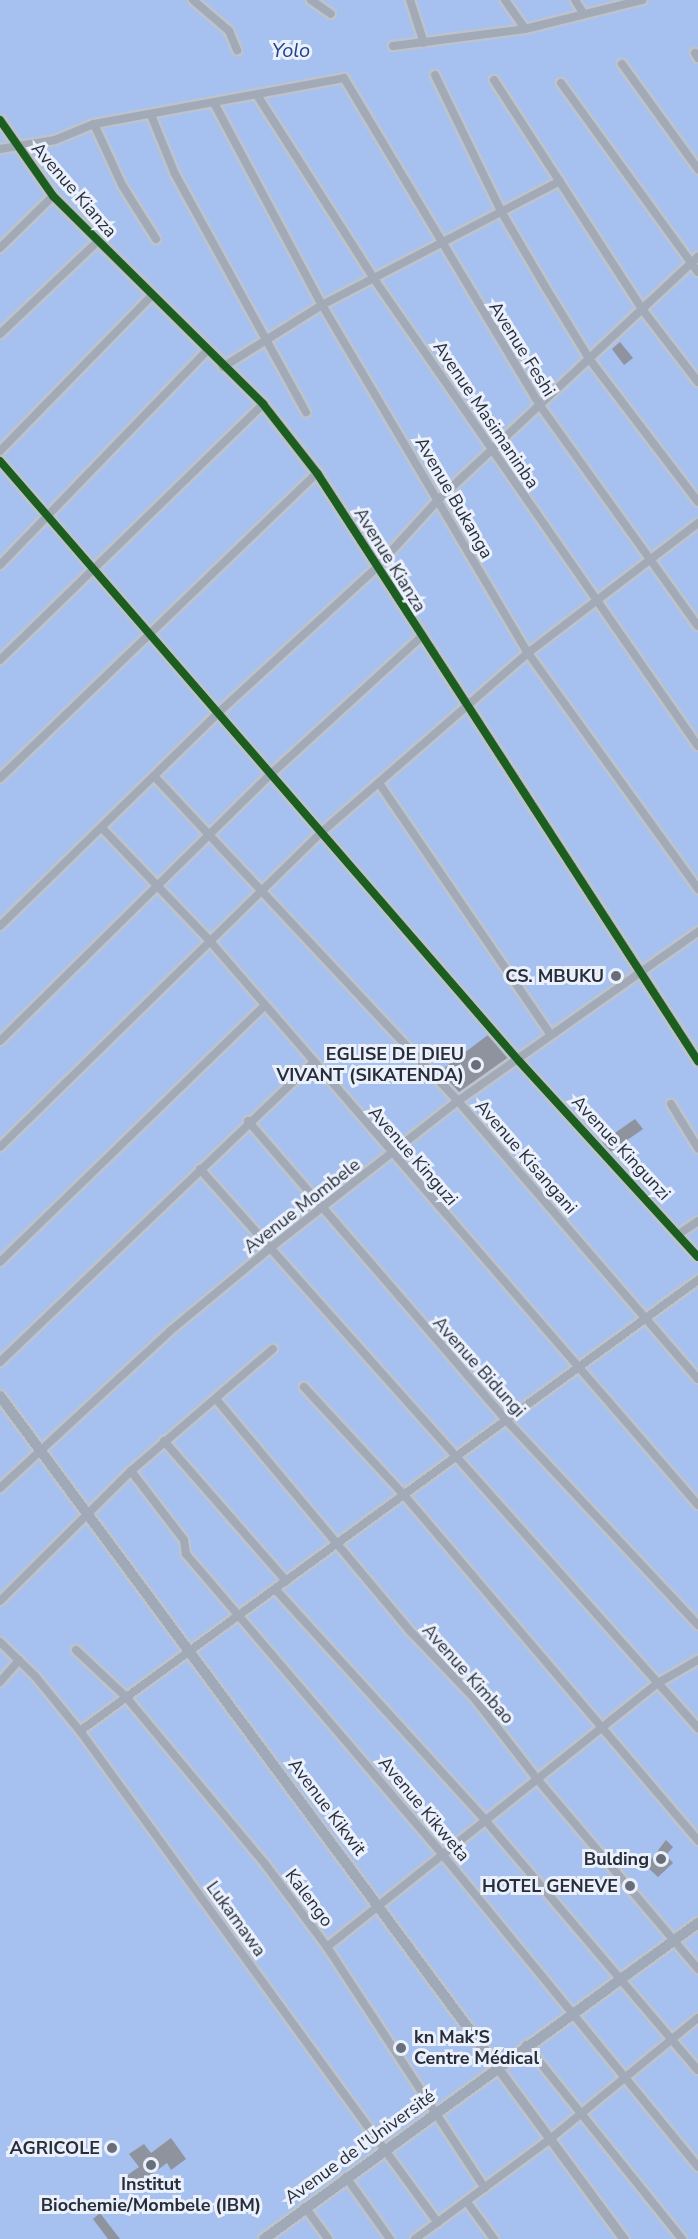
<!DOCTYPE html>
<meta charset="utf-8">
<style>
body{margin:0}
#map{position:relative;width:698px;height:2239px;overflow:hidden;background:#e0e7f3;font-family:"Nunito Sans",sans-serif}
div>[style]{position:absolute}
.water>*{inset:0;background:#a6c0f0}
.building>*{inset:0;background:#8e939d}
.roads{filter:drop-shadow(2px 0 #bdc3cc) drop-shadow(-2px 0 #bdc3cc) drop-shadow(0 2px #bdc3cc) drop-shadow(0 -2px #bdc3cc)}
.minor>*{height:8px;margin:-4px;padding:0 4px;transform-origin:4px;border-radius:4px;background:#a2aab8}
.tertiary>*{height:9px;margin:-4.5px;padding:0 4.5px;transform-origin:4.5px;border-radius:4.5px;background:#a2aab8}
.secondary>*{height:10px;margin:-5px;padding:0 5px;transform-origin:5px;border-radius:5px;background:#a0a9b8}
.cycleway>*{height:8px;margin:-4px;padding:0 4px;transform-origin:4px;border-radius:4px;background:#1b5e20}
.dots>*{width:16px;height:16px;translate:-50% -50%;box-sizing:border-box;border:3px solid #ebf1fc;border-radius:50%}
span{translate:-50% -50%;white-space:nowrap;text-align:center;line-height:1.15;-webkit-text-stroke:6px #ebf1fc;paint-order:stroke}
.street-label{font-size:18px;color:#282e39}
.poi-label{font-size:18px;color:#282e39;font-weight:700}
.right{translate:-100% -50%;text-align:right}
.left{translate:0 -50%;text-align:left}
.water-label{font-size:20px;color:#20438e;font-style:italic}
</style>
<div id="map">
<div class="water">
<div style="clip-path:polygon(0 0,698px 0,698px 2239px,0 2239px)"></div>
</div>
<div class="building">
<div style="clip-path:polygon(620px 342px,633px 358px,624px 365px,612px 349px)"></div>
<div style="clip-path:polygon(488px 1035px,509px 1058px,459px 1093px,439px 1072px)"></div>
<div style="clip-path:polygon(635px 1119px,643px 1129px,610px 1152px,602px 1142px)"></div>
<div style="clip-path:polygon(666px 1840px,673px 1847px,666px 1855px,673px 1863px,658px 1877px,646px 1866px)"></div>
<div style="clip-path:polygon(171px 2138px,186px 2159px,171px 2170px,167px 2163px,144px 2180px,148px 2186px,138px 2193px,126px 2176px,139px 2167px,129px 2154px,144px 2144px,151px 2153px)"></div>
<div style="clip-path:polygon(100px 2213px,120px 2239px,108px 2239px,93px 2219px)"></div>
</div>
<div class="roads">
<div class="minor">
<div style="left:193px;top:0;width:48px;rotate:40.7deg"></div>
<div style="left:229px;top:31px;width:21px;rotate:67deg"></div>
<div style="left:311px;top:0;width:24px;rotate:35deg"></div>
<div style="left:410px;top:0;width:45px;rotate:72deg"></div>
<div style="left:505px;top:0;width:35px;rotate:55deg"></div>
<div style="left:575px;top:0;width:15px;rotate:58deg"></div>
<div style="left:393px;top:46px;width:133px;rotate:-7.3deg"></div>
<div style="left:525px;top:29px;width:121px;rotate:-13.9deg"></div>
<div style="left:695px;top:53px;width:6px;rotate:59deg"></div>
<div style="left:622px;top:64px;width:130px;rotate:54.1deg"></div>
<div style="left:435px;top:75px;width:153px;rotate:64.1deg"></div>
<div style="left:502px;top:213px;width:87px;rotate:59.6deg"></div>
<div style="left:546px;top:288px;width:84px;rotate:58.6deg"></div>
<div style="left:590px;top:360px;width:178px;rotate:52.7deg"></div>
<div style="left:494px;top:80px;width:273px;rotate:57.1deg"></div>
<div style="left:642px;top:309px;width:92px;rotate:52.5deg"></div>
<div style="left:561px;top:83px;width:233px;rotate:54.1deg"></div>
<div style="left:257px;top:95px;width:218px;rotate:57.5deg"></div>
<div style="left:374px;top:279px;width:568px;rotate:55.25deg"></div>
<div style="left:214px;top:103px;width:229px;rotate:61.9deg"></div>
<div style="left:322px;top:305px;width:404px;rotate:59.4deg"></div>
<div style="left:528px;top:653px;width:291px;rotate:54.2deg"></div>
<div style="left:151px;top:115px;width:64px;rotate:67.9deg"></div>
<div style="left:175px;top:174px;width:272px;rotate:61.2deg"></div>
<div style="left:94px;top:124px;width:67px;rotate:65.3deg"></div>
<div style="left:122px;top:185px;width:64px;rotate:57.8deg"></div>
<div style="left:0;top:149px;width:56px;rotate:-9.3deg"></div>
<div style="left:55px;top:140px;width:42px;rotate:-22.3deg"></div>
<div style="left:94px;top:124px;width:254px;rotate:-10.4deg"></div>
<div style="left:344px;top:78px;width:383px;rotate:59.1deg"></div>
<div style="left:541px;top:407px;width:269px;rotate:54.4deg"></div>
<div style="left:0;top:248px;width:74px;rotate:-44.5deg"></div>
<div style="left:0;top:334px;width:132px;rotate:-43.5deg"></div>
<div style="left:223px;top:367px;width:117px;rotate:-32.1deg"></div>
<div style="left:322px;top:305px;width:268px;rotate:-27.5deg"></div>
<div style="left:0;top:451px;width:218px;rotate:-45.7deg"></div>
<div style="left:0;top:461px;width:793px;rotate:49.14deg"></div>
<div style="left:519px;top:1061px;width:265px;rotate:47.6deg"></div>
<div style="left:0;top:565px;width:298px;rotate:-46deg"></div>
<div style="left:0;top:660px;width:367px;rotate:-44.2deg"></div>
<div style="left:154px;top:776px;width:445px;rotate:46.9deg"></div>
<div style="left:458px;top:1101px;width:367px;rotate:49.2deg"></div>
<div style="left:0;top:778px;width:440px;rotate:-43.9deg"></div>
<div style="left:379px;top:783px;width:305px;rotate:55.7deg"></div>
<div style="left:103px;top:829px;width:153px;rotate:46.3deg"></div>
<div style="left:209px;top:940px;width:747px;rotate:49.12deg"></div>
<div style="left:0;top:926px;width:305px;rotate:-44.3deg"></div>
<div style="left:218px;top:713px;width:214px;rotate:-42.5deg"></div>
<div style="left:376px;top:568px;width:92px;rotate:-47.6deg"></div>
<div style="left:438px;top:500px;width:356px;rotate:-43.1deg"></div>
<div style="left:0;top:1041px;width:380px;rotate:-44.6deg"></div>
<div style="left:271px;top:774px;width:203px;rotate:-42.4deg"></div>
<div style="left:671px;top:1104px;width:52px;rotate:58.5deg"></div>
<div style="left:248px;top:1121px;width:398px;rotate:49.2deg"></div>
<div style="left:508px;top:1422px;width:278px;rotate:46.9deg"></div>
<div style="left:0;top:1147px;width:452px;rotate:-44.4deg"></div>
<div style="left:323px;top:831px;width:271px;rotate:-41deg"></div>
<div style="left:528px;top:653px;width:214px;rotate:-37.4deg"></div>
<div style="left:200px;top:1169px;width:749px;rotate:48.3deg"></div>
<div style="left:679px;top:1234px;width:23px;rotate:-34deg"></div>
<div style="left:0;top:1262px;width:368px;rotate:-44.1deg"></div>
<div style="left:0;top:1362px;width:431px;rotate:-43.7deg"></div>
<div style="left:304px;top:1387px;width:147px;rotate:47.2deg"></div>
<div style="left:404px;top:1495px;width:454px;rotate:49.6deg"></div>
<div style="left:216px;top:1399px;width:304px;rotate:50.1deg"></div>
<div style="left:411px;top:1632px;width:93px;rotate:46.3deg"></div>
<div style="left:475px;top:1699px;width:101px;rotate:52.2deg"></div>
<div style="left:537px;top:1779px;width:249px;rotate:49.7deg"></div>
<div style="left:164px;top:1441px;width:186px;rotate:48.9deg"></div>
<div style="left:131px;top:1471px;width:87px;rotate:52.5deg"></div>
<div style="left:184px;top:1540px;width:14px;rotate:82deg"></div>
<div style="left:186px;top:1554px;width:394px;rotate:49.5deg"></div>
<div style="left:442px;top:1854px;width:404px;rotate:50.7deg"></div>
<div style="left:0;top:1488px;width:231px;rotate:-42.7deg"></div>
<div style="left:170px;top:1331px;width:129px;rotate:-39.6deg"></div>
<div style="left:269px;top:1249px;width:240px;rotate:-38.1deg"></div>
<div style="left:458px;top:1101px;width:294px;rotate:-35.2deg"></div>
<div style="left:276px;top:1590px;width:311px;rotate:47.7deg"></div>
<div style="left:485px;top:1820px;width:328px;rotate:49.6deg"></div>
<div style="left:0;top:1601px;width:185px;rotate:-44.8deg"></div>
<div style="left:131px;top:1471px;width:187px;rotate:-40.7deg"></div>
<div style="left:0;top:1642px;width:49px;rotate:44.2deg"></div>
<div style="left:35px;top:1676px;width:71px;rotate:50.7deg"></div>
<div style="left:80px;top:1731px;width:608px;rotate:53.96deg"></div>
<div style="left:76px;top:1650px;width:69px;rotate:43.2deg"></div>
<div style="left:126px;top:1697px;width:217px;rotate:50.2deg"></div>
<div style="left:265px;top:1864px;width:104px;rotate:53.2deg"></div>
<div style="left:327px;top:1947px;width:288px;rotate:56.8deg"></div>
<div style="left:0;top:1682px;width:29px;rotate:-49deg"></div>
<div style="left:80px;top:1731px;width:765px;rotate:-36.12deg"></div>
<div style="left:327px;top:1947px;width:423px;rotate:-38.6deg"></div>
<div style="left:658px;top:1683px;width:46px;rotate:-29.9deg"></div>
<div style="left:526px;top:2045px;width:249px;rotate:51.2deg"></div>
<div style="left:346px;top:2177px;width:76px;rotate:54.6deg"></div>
<div style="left:467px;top:2202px;width:46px;rotate:53.9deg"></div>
<div style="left:305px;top:2207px;width:39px;rotate:54deg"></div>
<div style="left:415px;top:2239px;width:168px;rotate:-36.5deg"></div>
<div style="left:550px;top:2139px;width:191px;rotate:-39.3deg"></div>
</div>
<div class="tertiary">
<div style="left:0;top:120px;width:93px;rotate:55.1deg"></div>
<div style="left:53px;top:196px;width:296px;rotate:44.7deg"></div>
<div style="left:263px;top:404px;width:88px;rotate:52deg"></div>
<div style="left:317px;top:473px;width:701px;rotate:57.06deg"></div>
<div style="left:497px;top:2067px;width:214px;rotate:53.6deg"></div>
</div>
<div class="secondary">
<div style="left:0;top:1396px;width:835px;rotate:53.47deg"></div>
<div style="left:264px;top:2239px;width:537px;rotate:-36.06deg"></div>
</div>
</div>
<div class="cycleway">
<div style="left:0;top:120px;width:93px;rotate:55.1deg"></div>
<div style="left:53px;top:196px;width:296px;rotate:44.7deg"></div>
<div style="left:263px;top:404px;width:88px;rotate:52deg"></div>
<div style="left:317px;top:473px;width:701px;rotate:57.06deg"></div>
<div style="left:0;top:461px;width:793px;rotate:49.14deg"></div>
<div style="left:519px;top:1061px;width:265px;rotate:47.6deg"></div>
</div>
<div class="dots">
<div style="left:616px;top:976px;background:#686f7a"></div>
<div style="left:476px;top:1065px;background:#686f7a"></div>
<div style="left:661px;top:1859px;background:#686f7a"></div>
<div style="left:630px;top:1886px;background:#686f7a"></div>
<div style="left:401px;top:2048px;background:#686f7a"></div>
<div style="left:112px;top:2148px;background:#686f7a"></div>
<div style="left:151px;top:2165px;background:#686f7a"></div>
</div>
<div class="street-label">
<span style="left:74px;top:190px;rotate:49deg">Avenue Kianza</span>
<span style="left:522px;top:349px;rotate:58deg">Avenue Feshi</span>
<span style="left:486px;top:415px;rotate:56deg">Avenue Masimaninba</span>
<span style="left:454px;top:498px;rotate:60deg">Avenue Bukanga</span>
<span style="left:390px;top:560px;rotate:58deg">Avenue Kianza</span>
<span style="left:621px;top:1148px;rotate:47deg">Avenue Kingunzi</span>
<span style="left:413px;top:1156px;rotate:49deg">Avenue Kinguzi</span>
<span style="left:526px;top:1157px;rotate:49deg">Avenue Kisangani</span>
<span style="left:302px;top:1206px;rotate:-38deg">Avenue Mombele</span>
<span style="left:479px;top:1367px;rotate:48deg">Avenue Bidungi</span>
<span style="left:468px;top:1674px;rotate:48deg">Avenue Kimbao</span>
<span style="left:327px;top:1807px;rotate:53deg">Avenue Kikwit</span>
<span style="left:424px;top:1809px;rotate:50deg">Avenue Kikweta</span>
<span style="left:309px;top:1898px;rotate:53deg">Kalengo</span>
<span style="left:236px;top:1919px;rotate:54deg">Lukamawa</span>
<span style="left:360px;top:2147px;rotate:-36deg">Avenue de l’Université</span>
</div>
<div class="poi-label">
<span class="right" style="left:604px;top:976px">CS. MBUKU</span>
<span class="right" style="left:464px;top:1065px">EGLISE DE DIEU<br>VIVANT (SIKATENDA)</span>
<span class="right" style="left:649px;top:1859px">Bulding</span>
<span class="right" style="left:618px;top:1886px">HOTEL GENEVE</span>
<span class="left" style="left:414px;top:2048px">kn Mak'S<br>Centre Médical</span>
<span class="right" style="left:100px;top:2148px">AGRICOLE</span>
<span style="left:151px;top:2195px">Institut<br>Biochemie/Mombele (IBM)</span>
</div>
<div class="water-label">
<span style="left:291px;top:50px">Yolo</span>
</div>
</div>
